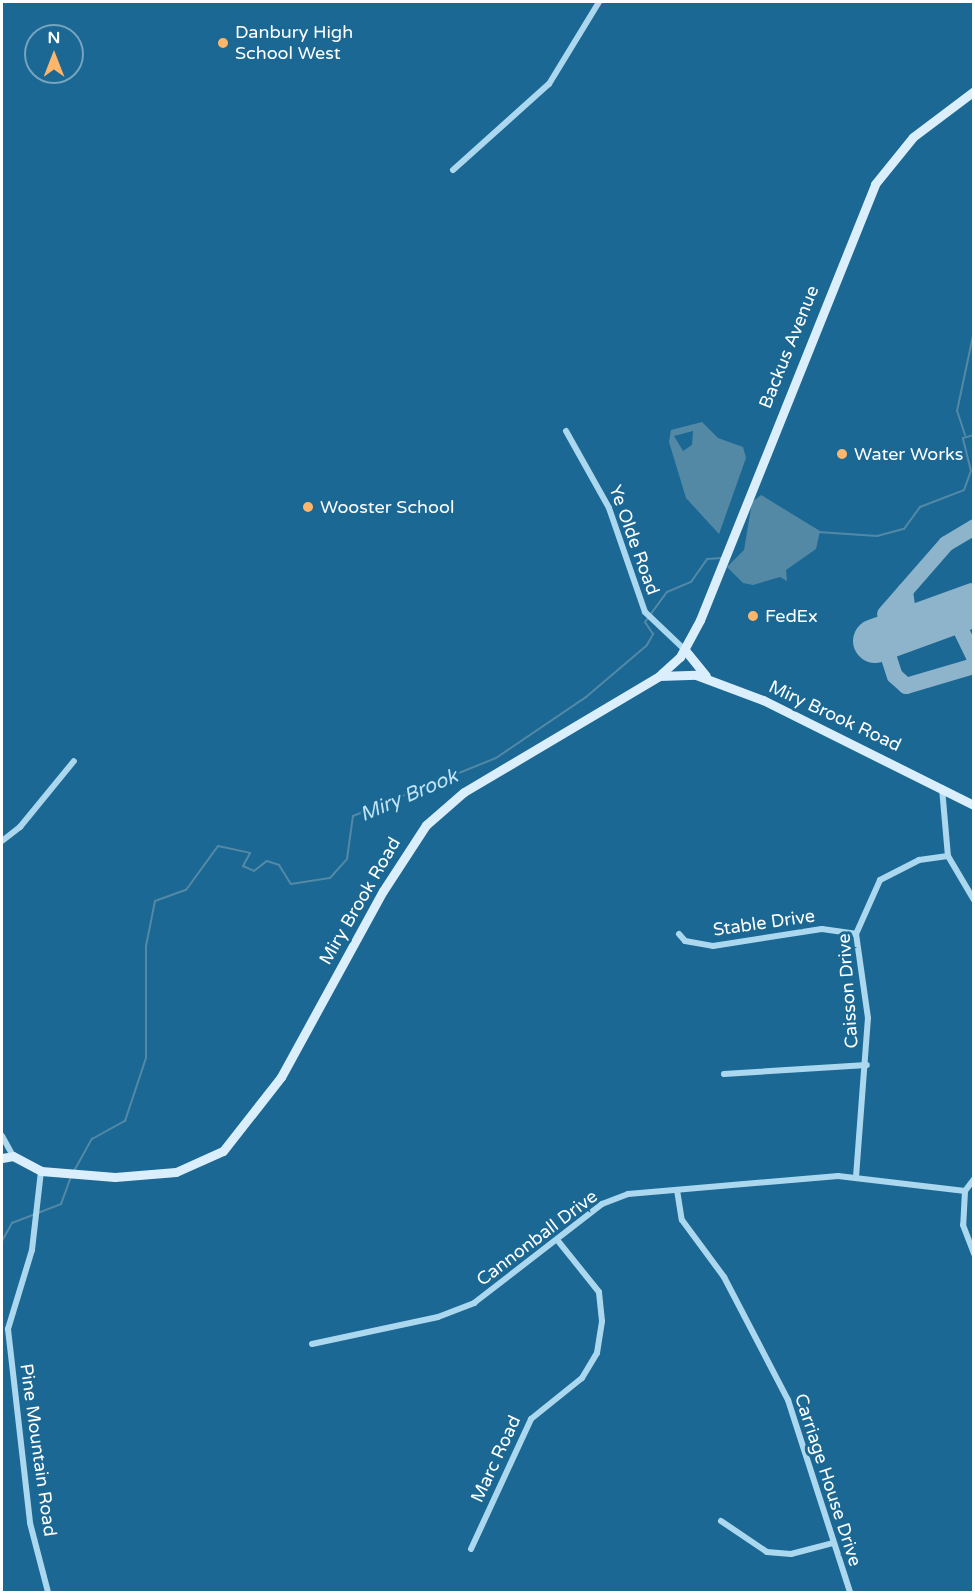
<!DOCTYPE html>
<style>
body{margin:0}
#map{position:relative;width:975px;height:1594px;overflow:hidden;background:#1b6894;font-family:"Varela Round",sans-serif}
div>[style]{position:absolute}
.water>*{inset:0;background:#5489a6}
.stream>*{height:2px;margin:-1px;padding:0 1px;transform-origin:1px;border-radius:1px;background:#5489a6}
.taxiway>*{height:16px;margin:-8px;padding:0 8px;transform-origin:8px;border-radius:8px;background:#8db4ca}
.runway>*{height:44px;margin:-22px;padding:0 22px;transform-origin:22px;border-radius:22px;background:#8db4ca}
.minor>*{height:6px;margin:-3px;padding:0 3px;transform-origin:3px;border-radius:3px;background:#acd8ef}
.secondary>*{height:9px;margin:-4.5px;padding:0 4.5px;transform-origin:4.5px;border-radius:4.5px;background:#daeffb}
.dots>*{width:16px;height:16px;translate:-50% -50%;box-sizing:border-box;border:3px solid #1b6894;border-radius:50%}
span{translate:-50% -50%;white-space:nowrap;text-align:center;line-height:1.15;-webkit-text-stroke:6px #1b6894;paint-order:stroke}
.poi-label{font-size:18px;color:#fff}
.left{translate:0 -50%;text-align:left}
.street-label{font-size:18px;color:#fff}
.water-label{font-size:20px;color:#bfe4f7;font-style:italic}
.frame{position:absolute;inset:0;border:3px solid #fff;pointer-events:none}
.north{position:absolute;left:24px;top:24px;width:60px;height:60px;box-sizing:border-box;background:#1b6894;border:2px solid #76a4bf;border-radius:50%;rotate:0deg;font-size:16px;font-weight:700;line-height:24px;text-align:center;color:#fff}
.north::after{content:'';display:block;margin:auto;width:21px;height:27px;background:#ffb66a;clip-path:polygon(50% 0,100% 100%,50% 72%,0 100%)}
</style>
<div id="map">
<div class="water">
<div style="clip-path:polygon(evenodd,702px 422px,718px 438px,743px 447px,746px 458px,719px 534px,686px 498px,669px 442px,671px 430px,702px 422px,693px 431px,692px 445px,683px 451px,674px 436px,693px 431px)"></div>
<div style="clip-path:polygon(761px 495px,820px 531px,816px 549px,786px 570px,787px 581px,780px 577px,753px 585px,743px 583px,727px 567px,744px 550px,752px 502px)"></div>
</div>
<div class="stream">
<div style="left:965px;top:435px;width:25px;rotate:-108deg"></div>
<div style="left:957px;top:411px;width:82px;rotate:-78deg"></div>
<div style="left:818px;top:532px;width:59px;rotate:3.9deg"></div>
<div style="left:877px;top:536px;width:28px;rotate:-15deg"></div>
<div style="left:904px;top:529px;width:27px;rotate:-54deg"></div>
<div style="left:920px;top:507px;width:47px;rotate:-21.1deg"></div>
<div style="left:964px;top:490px;width:20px;rotate:-70deg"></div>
<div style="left:971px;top:471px;width:34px;rotate:-104deg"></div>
<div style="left:963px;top:438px;width:11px;rotate:-15deg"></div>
<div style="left:74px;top:1171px;width:37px;rotate:-61deg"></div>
<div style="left:92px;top:1139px;width:38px;rotate:-29deg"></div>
<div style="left:125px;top:1121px;width:66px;rotate:-71.6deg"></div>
<div style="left:146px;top:1058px;width:112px;rotate:-90deg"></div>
<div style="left:146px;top:946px;width:46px;rotate:-78.7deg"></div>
<div style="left:155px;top:901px;width:33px;rotate:-20deg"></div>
<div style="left:186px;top:890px;width:54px;rotate:-54deg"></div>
<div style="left:218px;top:846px;width:33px;rotate:12deg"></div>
<div style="left:250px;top:853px;width:15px;rotate:118deg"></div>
<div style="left:243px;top:866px;width:12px;rotate:24deg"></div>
<div style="left:254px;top:871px;width:16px;rotate:-38deg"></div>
<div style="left:267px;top:861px;width:13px;rotate:18deg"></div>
<div style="left:279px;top:865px;width:22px;rotate:58deg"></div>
<div style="left:291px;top:884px;width:39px;rotate:-9deg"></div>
<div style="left:330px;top:878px;width:25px;rotate:-48deg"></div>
<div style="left:347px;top:859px;width:43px;rotate:-82.1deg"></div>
<div style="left:353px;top:816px;width:154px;rotate:-22.1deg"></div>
<div style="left:496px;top:758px;width:109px;rotate:-34.1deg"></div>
<div style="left:586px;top:697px;width:80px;rotate:-40.4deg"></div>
<div style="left:647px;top:645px;width:13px;rotate:-61deg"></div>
<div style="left:653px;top:634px;width:14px;rotate:-124deg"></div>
<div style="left:645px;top:622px;width:37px;rotate:-54deg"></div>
<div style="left:667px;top:592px;width:26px;rotate:-23deg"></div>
<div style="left:691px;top:582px;width:28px;rotate:-55deg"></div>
<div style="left:707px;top:559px;width:15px;rotate:-4deg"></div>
<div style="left:2px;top:1241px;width:21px;rotate:-61deg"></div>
<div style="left:12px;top:1223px;width:53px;rotate:-21.2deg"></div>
<div style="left:61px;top:1204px;width:30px;rotate:-70deg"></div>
</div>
<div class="taxiway">
<div style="left:905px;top:591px;width:22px;rotate:82deg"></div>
<div style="left:908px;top:613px;width:27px;rotate:13deg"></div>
<div style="left:973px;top:605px;width:26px;rotate:119deg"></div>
<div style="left:960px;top:628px;width:32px;rotate:64deg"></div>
<div style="left:885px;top:614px;width:93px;rotate:-48.9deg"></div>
<div style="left:946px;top:544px;width:33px;rotate:-31deg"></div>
<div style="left:900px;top:632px;width:26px;rotate:118deg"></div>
<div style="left:888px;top:655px;width:22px;rotate:72deg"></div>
<div style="left:895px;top:676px;width:15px;rotate:42deg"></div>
<div style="left:906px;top:686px;width:71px;rotate:-16.4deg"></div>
</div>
<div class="runway">
<div style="left:875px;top:641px;width:105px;rotate:-20deg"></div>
</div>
<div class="minor">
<div style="left:453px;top:170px;width:129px;rotate:-41.9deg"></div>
<div style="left:549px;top:84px;width:96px;rotate:-58.6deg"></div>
<div style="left:566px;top:431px;width:88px;rotate:60.8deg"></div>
<div style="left:609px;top:508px;width:110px;rotate:70.9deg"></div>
<div style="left:645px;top:612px;width:55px;rotate:43.5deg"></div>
<div style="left:942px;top:788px;width:68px;rotate:85deg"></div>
<div style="left:948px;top:856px;width:51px;rotate:59.4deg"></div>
<div style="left:2px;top:841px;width:23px;rotate:-38deg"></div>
<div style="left:20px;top:827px;width:85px;rotate:-50.7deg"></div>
<div style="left:679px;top:934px;width:9px;rotate:49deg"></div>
<div style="left:685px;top:941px;width:28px;rotate:10deg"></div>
<div style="left:713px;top:946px;width:110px;rotate:-8.9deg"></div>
<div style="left:822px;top:929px;width:34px;rotate:8deg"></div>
<div style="left:724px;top:1074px;width:143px;rotate:-3.6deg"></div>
<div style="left:2px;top:1136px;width:23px;rotate:61deg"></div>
<div style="left:41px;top:1171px;width:80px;rotate:96.5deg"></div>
<div style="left:32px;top:1250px;width:83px;rotate:106.9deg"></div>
<div style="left:8px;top:1329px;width:195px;rotate:83.5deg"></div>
<div style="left:30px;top:1523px;width:71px;rotate:75.4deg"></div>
<div style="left:856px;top:1177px;width:159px;rotate:-85.7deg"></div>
<div style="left:868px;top:1018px;width:85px;rotate:-98.1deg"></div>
<div style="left:856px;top:934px;width:59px;rotate:-66deg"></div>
<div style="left:880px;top:880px;width:44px;rotate:-27.1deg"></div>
<div style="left:919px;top:860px;width:29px;rotate:-8deg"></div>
<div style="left:974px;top:1179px;width:15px;rotate:127deg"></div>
<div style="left:965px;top:1191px;width:34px;rotate:93deg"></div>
<div style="left:963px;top:1225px;width:31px;rotate:69deg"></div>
<div style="left:677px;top:1190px;width:30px;rotate:81deg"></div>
<div style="left:682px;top:1220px;width:71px;rotate:53.6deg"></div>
<div style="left:724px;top:1277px;width:139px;rotate:62.5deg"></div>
<div style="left:788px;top:1400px;width:202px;rotate:72.1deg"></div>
<div style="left:312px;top:1344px;width:129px;rotate:-12.1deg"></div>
<div style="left:438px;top:1317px;width:39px;rotate:-21deg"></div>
<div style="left:474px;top:1303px;width:162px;rotate:-37.7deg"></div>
<div style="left:602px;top:1204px;width:28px;rotate:-21deg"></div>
<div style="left:628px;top:1194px;width:211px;rotate:-4.9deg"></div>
<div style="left:838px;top:1176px;width:128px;rotate:6.7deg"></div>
<div style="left:721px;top:1521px;width:55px;rotate:34deg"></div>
<div style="left:767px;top:1552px;width:24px;rotate:5deg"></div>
<div style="left:791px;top:1554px;width:43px;rotate:-14.7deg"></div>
<div style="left:471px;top:1549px;width:143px;rotate:-65.2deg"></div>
<div style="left:531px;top:1419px;width:65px;rotate:-38.8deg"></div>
<div style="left:582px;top:1378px;width:29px;rotate:-59deg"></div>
<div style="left:597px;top:1353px;width:32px;rotate:-81deg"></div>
<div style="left:602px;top:1321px;width:29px;rotate:-96deg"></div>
<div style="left:599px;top:1292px;width:64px;rotate:-128.7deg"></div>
</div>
<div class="secondary">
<div style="left:685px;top:650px;width:33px;rotate:51deg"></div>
<div style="left:661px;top:674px;width:25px;rotate:-42deg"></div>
<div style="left:680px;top:657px;width:42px;rotate:-61.6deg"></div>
<div style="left:700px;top:620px;width:470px;rotate:-68.1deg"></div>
<div style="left:875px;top:184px;width:60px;rotate:-51deg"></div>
<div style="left:913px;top:137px;width:76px;rotate:-37deg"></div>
<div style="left:2px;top:1158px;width:11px;rotate:-10deg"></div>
<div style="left:13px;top:1156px;width:32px;rotate:28deg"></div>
<div style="left:41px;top:1171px;width:74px;rotate:4.6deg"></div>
<div style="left:115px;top:1177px;width:61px;rotate:-4.7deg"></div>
<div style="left:176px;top:1172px;width:51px;rotate:-24.1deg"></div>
<div style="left:223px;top:1151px;width:94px;rotate:-51.9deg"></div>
<div style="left:281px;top:1077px;width:212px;rotate:-61.3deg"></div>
<div style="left:383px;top:891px;width:79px;rotate:-56.9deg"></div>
<div style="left:426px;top:825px;width:50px;rotate:-41deg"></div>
<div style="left:464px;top:792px;width:227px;rotate:-30.7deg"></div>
<div style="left:659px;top:676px;width:37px;rotate:-2deg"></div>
<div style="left:696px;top:675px;width:72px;rotate:20.5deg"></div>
<div style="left:763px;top:700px;width:236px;rotate:26.5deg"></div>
</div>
<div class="dots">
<div style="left:223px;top:43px;background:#ffb66a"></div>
<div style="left:842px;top:454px;background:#ffb66a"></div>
<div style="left:308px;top:507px;background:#ffb66a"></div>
<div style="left:753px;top:616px;background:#ffb66a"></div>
</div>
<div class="poi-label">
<span class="left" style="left:235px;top:43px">Danbury High<br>School West</span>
<span class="left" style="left:854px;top:454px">Water Works</span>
<span class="left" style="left:320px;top:507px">Wooster School</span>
<span class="left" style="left:765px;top:616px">FedEx</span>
</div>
<div class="street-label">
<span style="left:789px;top:347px;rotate:-68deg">Backus Avenue</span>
<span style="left:634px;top:540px;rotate:70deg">Ye Olde Road</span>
<span style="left:835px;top:716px;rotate:25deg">Miry Brook Road</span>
<span style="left:360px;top:901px;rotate:-60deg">Miry Brook Road</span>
<span style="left:764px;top:923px;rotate:-8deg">Stable Drive</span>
<span style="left:848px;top:991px;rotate:-94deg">Caisson Drive</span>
<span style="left:537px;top:1238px;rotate:-37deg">Cannonball Drive</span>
<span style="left:38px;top:1450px;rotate:82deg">Pine Mountain Road</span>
<span style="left:496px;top:1459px;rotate:-65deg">Marc Road</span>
<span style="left:828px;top:1480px;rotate:72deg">Carriage House Drive</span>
</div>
<div class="water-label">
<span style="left:409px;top:796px;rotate:-23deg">Miry Brook</span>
</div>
<div class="frame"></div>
<div class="north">N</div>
</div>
